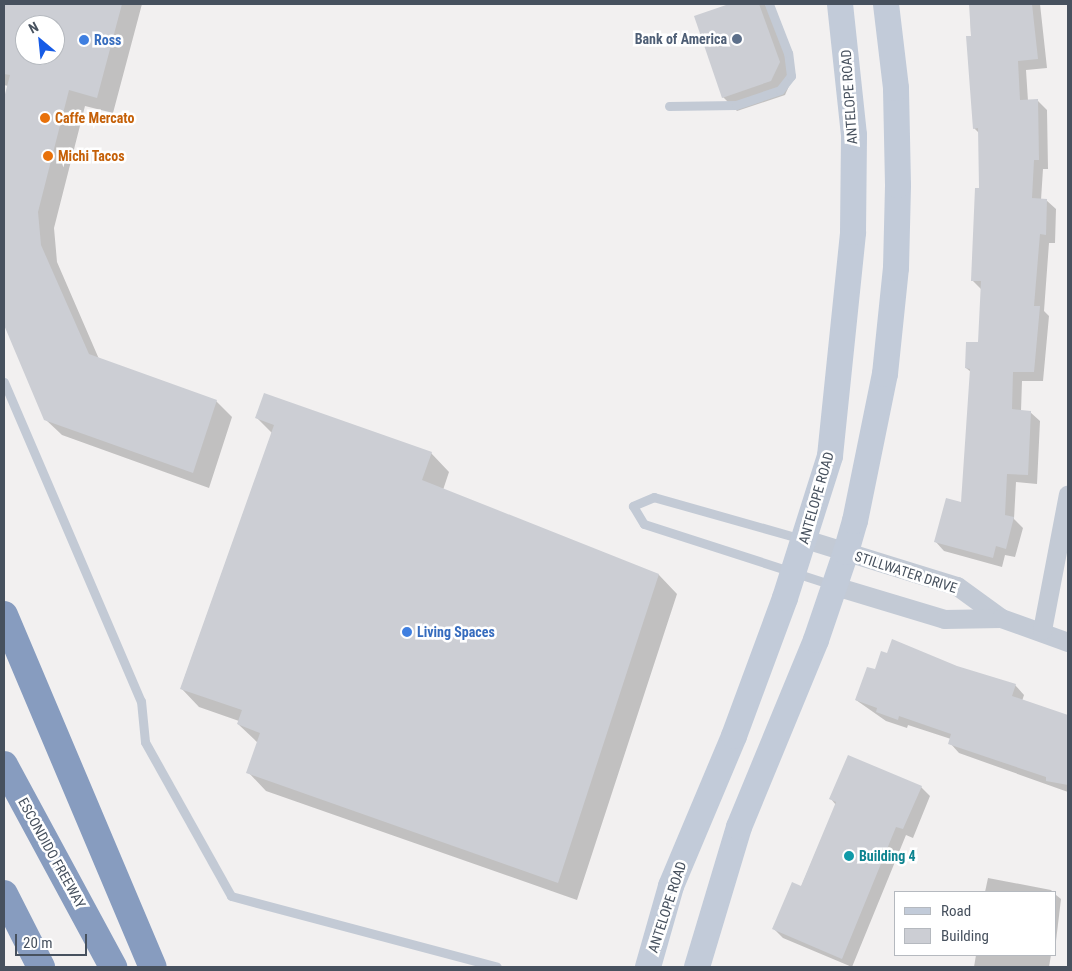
<!DOCTYPE html>
<style>
body{margin:0}
#map{position:relative;width:1072px;height:971px;overflow:hidden;background:#f2f0f0;font-family:"Roboto Condensed",sans-serif}
div>[style]{position:absolute}
.shadow>*{inset:0;background:#0003}
.building>*{inset:0;background:#ccced4}
.lane>*{height:9px;margin:-4.5px;padding:0 4.5px;transform-origin:4.5px;border-radius:4.5px;background:#c3cad5}
.street>*{height:19px;margin:-9.5px;padding:0 9.5px;transform-origin:9.5px;border-radius:9.5px;background:#c3cad5}
.secondary>*{height:26px;margin:-13px;padding:0 13px;transform-origin:13px;border-radius:13px;background:#c2cbd9}
.highway>*{height:28px;margin:-14px;padding:0 14px;transform-origin:14px;border-radius:14px;background:#879cbf}
.dots>*{width:14px;height:14px;translate:-50% -50%;box-sizing:border-box;border:2px solid #fff;border-radius:50%}
span{translate:-50% -50%;white-space:nowrap;text-align:center;line-height:1.15;-webkit-text-stroke:5px #fff;paint-order:stroke}
.service-label{font-size:14px;color:#4e5e75;font-weight:700}
.right{translate:-100% -50%;text-align:right}
.shop-label{font-size:14px;color:#366cbe;font-weight:700}
.left{translate:0 -50%;text-align:left}
.street-label{font-size:14px;color:#47515e}
.food-label{font-size:14px;color:#c56008;font-weight:700}
.culture-label{font-size:14px;color:#0d838f;font-weight:700}
.frame{position:absolute;inset:0;border:5px solid #47515e;pointer-events:none}
.legend{position:absolute;left:894px;top:891px;width:162px;height:65px;box-sizing:border-box;background:#fff;border:1px solid #b5b9bf;margin:0;padding:6px 9px;list-style:none;font-size:15px;color:#47515e}
.legend li{display:flex;align-items:center;gap:10px;height:25px}
.legend b{width:25px;border:1px solid #b5b9bf}
.north{position:absolute;left:15px;top:15px;width:50px;height:50px;box-sizing:border-box;background:#fff;border:1px solid #b5b9bf;border-radius:50%;rotate:332deg;font-size:14px;font-weight:700;line-height:20px;text-align:center;color:#47515e}
.north::after{content:'';display:block;margin:auto;width:18px;height:22px;background:#165be6;clip-path:polygon(50% 0,100% 100%,50% 72%,0 100%)}
.scale{position:absolute;left:15px;top:934px;width:72px;height:22px;box-sizing:border-box;border:2px solid #47515e;border-top:0;padding-left:6px;font-size:15px;line-height:18px;white-space:nowrap;color:#47515e;-webkit-text-stroke:4px #fff;paint-order:stroke}
</style>
<div id="map">
<div class="shadow">
<div style="clip-path:polygon(evenodd,4px 4px,142px 4px,113px 113px,85px 106px,54px 228px,57px 262px,99px 359px,216px 401px,232px 417px,209px 488px,62px 435px,45px 419px,4px 321px,4px 103px,8px 86px,4px 85px,4px 4px,25px 25px,55px 25px,55px 55px,25px 55px,25px 25px)"></div>
<div style="clip-path:polygon(733px 4px,764px 4px,770px 10px,793px 77px,785px 95px,737px 111px,723px 97px,695px 17px)"></div>
<div style="clip-path:polygon(970px 4px,1040px 4px,1047px 68px,1026px 70px,1028px 101px,1038px 101px,1047px 110px,1048px 169px,1043px 169px,1041px 200px,1046px 200px,1056px 209px,1055px 243px,1049px 243px,1044px 311px,1049px 316px,1043px 381px,1022px 381px,1021px 411px,1030px 412px,1040px 421px,1037px 484px,1016px 482px,1014px 519px,1023px 528px,1015px 557px,1005px 555px,1002px 567px,944px 551px,935px 541px,962px 504px,971px 372px,966px 368px,979px 343px,982px 290px,972px 280px,980px 189px,979px 133px,974px 128px)"></div>
<div style="clip-path:polygon(257px 418px,431px 453px,449px 472px,443px 490px,659px 575px,677px 594px,577px 900px,266px 791px,248px 772px,258px 743px,238px 724px,239px 721px,199px 707px,181px 688px,272px 433px)"></div>
<div style="clip-path:polygon(957px 667px,1015px 685px,1024px 695px,1022px 701px,1068px 716px,1068px 792px,959px 753px,950px 743px,951px 739px,908px 725px,907px 728px,886px 721px,856px 700px,876px 671px)"></div>
<div style="clip-path:polygon(921px 787px,930px 796px,913px 838px,906px 835px,852px 967px,783px 938px,774px 929px,801px 887px,836px 805px,831px 799px)"></div>
<div style="clip-path:polygon(988px 878px,1051px 890px,1053px 892px,985px 892px)"></div>
<div style="clip-path:polygon(1056px 895px,1061px 899px,1056px 941px)"></div>
<div style="clip-path:polygon(976px 955px,1051px 955px,1049px 967px,974px 967px)"></div>
</div>
<div class="building">
<div style="clip-path:polygon(evenodd,4px 4px,122px 4px,97px 98px,69px 90px,38px 212px,41px 245px,89px 354px,217px 400px,193px 473px,44px 420px,4px 325px,4px 98px,10px 75px,4px 74px,4px 4px,25px 25px,55px 25px,55px 55px,25px 55px,25px 25px)"></div>
<div style="clip-path:polygon(729px 4px,759px 4px,780px 62px,771px 81px,722px 98px,694px 16px)"></div>
<div style="clip-path:polygon(969px 4px,1032px 4px,1038px 59px,1018px 61px,1020px 100px,1038px 99px,1039px 160px,1034px 160px,1032px 198px,1047px 199px,1046px 235px,1040px 234px,1034px 306px,1040px 306px,1034px 372px,1013px 372px,1012px 409px,1031px 411px,1028px 475px,1007px 474px,1005px 515px,1014px 517px,1006px 549px,996px 546px,993px 558px,934px 542px,946px 498px,961px 502px,970px 369px,965px 368px,966px 342px,978px 342px,981px 281px,971px 281px,975px 188px,979px 188px,978px 128px,973px 129px,966px 36px,971px 36px)"></div>
<div style="clip-path:polygon(264px 393px,432px 452px,422px 480px,659px 574px,558px 883px,246px 773px,260px 733px,237px 724px,242px 710px,180px 689px,274px 425px,255px 418px)"></div>
<div style="clip-path:polygon(892px 639px,957px 666px,1016px 684px,1012px 696px,1068px 715px,1068px 785px,1046px 781px,1046px 777px,948px 744px,951px 734px,899px 716px,898px 720px,876px 712px,877px 708px,855px 700px,867px 667px,875px 669px,881px 651px,887px 653px)"></div>
<div style="clip-path:polygon(848px 755px,922px 786px,903px 829px,896px 827px,842px 959px,772px 929px,792px 882px,801px 886px,836px 802px,829px 799px)"></div>
</div>
<div class="lane">
<div style="left:669px;top:106px;width:67px;rotate:-0.9deg"></div>
<div style="left:736px;top:105px;width:46px;rotate:-18.8deg"></div>
<div style="left:780px;top:90px;width:18px;rotate:-52deg"></div>
<div style="left:791px;top:76px;width:23px;rotate:-97deg"></div>
<div style="left:788px;top:53px;width:53px;rotate:-111.2deg"></div>
<div style="left:4px;top:382px;width:347px;rotate:66.8deg"></div>
<div style="left:141px;top:701px;width:41px;rotate:84.4deg"></div>
<div style="left:145px;top:742px;width:176px;rotate:60.8deg"></div>
<div style="left:231px;top:896px;width:275px;rotate:14.9deg"></div>
<div style="left:802px;top:539px;width:154px;rotate:-164.2deg"></div>
<div style="left:654px;top:497px;width:23px;rotate:157deg"></div>
<div style="left:633px;top:506px;width:21px;rotate:59deg"></div>
<div style="left:644px;top:524px;width:199px;rotate:17.9deg"></div>
</div>
<div class="street">
<div style="left:805px;top:539px;width:159px;rotate:17.2deg"></div>
<div style="left:957px;top:586px;width:54px;rotate:36deg"></div>
<div style="left:835px;top:586px;width:114px;rotate:16.8deg"></div>
<div style="left:944px;top:619px;width:57px;rotate:-1deg"></div>
<div style="left:1001px;top:618px;width:71px;rotate:19.7deg"></div>
<div style="left:1042px;top:630px;width:138px;rotate:-79.2deg"></div>
</div>
<div class="secondary">
<div style="left:648px;top:967px;width:84px;rotate:-74.1deg"></div>
<div style="left:671px;top:886px;width:163px;rotate:-67.2deg"></div>
<div style="left:734px;top:736px;width:147px;rotate:-69.7deg"></div>
<div style="left:785px;top:598px;width:149px;rotate:-72.4deg"></div>
<div style="left:830px;top:456px;width:225px;rotate:-84.1deg"></div>
<div style="left:853px;top:232px;width:97px;rotate:-89.4deg"></div>
<div style="left:854px;top:135px;width:132px;rotate:-96.1deg"></div>
<div style="left:697px;top:967px;width:146px;rotate:-73.3deg"></div>
<div style="left:739px;top:827px;width:202px;rotate:-67.6deg"></div>
<div style="left:816px;top:640px;width:93px;rotate:-71.2deg"></div>
<div style="left:846px;top:552px;width:32px;rotate:-74deg"></div>
<div style="left:855px;top:521px;width:150px;rotate:-78.5deg"></div>
<div style="left:885px;top:374px;width:107px;rotate:-84.1deg"></div>
<div style="left:896px;top:268px;width:83px;rotate:-88.6deg"></div>
<div style="left:898px;top:185px;width:97px;rotate:-91.2deg"></div>
<div style="left:896px;top:88px;width:85px;rotate:-96.8deg"></div>
</div>
<div class="highway">
<div style="left:4px;top:615px;width:382px;rotate:67.1deg"></div>
<div style="left:4px;top:765px;width:230px;rotate:61.6deg"></div>
<div style="left:4px;top:894px;width:82px;rotate:63.1deg"></div>
</div>
<div class="dots">
<div style="left:737px;top:39px;background:#5c6f8a"></div>
<div style="left:84px;top:40px;background:#3f7fe0"></div>
<div style="left:45px;top:118px;background:#e8710a"></div>
<div style="left:48px;top:156px;background:#e8710a"></div>
<div style="left:407px;top:632px;background:#3f7fe0"></div>
<div style="left:849px;top:856px;background:#0f9aa8"></div>
</div>
<div class="service-label">
<span class="right" style="left:727px;top:39px">Bank of America</span>
</div>
<div class="shop-label">
<span class="left" style="left:94px;top:40px">Ross</span>
<span class="left" style="left:417px;top:632px">Living Spaces</span>
</div>
<div class="street-label">
<span style="left:849px;top:97px;rotate:-94deg">ANTELOPE ROAD</span>
<span style="left:816px;top:498px;rotate:-74deg">ANTELOPE ROAD</span>
<span style="left:906px;top:572px;rotate:18deg">STILLWATER DRIVE</span>
<span style="left:52px;top:853px;rotate:61deg">ESCONDIDO FREEWAY</span>
<span style="left:667px;top:907px;rotate:-72deg">ANTELOPE ROAD</span>
</div>
<div class="food-label">
<span class="left" style="left:55px;top:118px">Caffe Mercato</span>
<span class="left" style="left:58px;top:156px">Michi Tacos</span>
</div>
<div class="culture-label">
<span class="left" style="left:859px;top:856px">Building 4</span>
</div>
<div class="frame"></div>
<ul class="legend">
<li><b style="height:6px;background:#c2cbd9"></b>Road</li>
<li><b style="height:14px;background:#ccced4"></b>Building</li>
</ul>
<div class="north">N</div>
<div class="scale">20 m</div>
</div>
